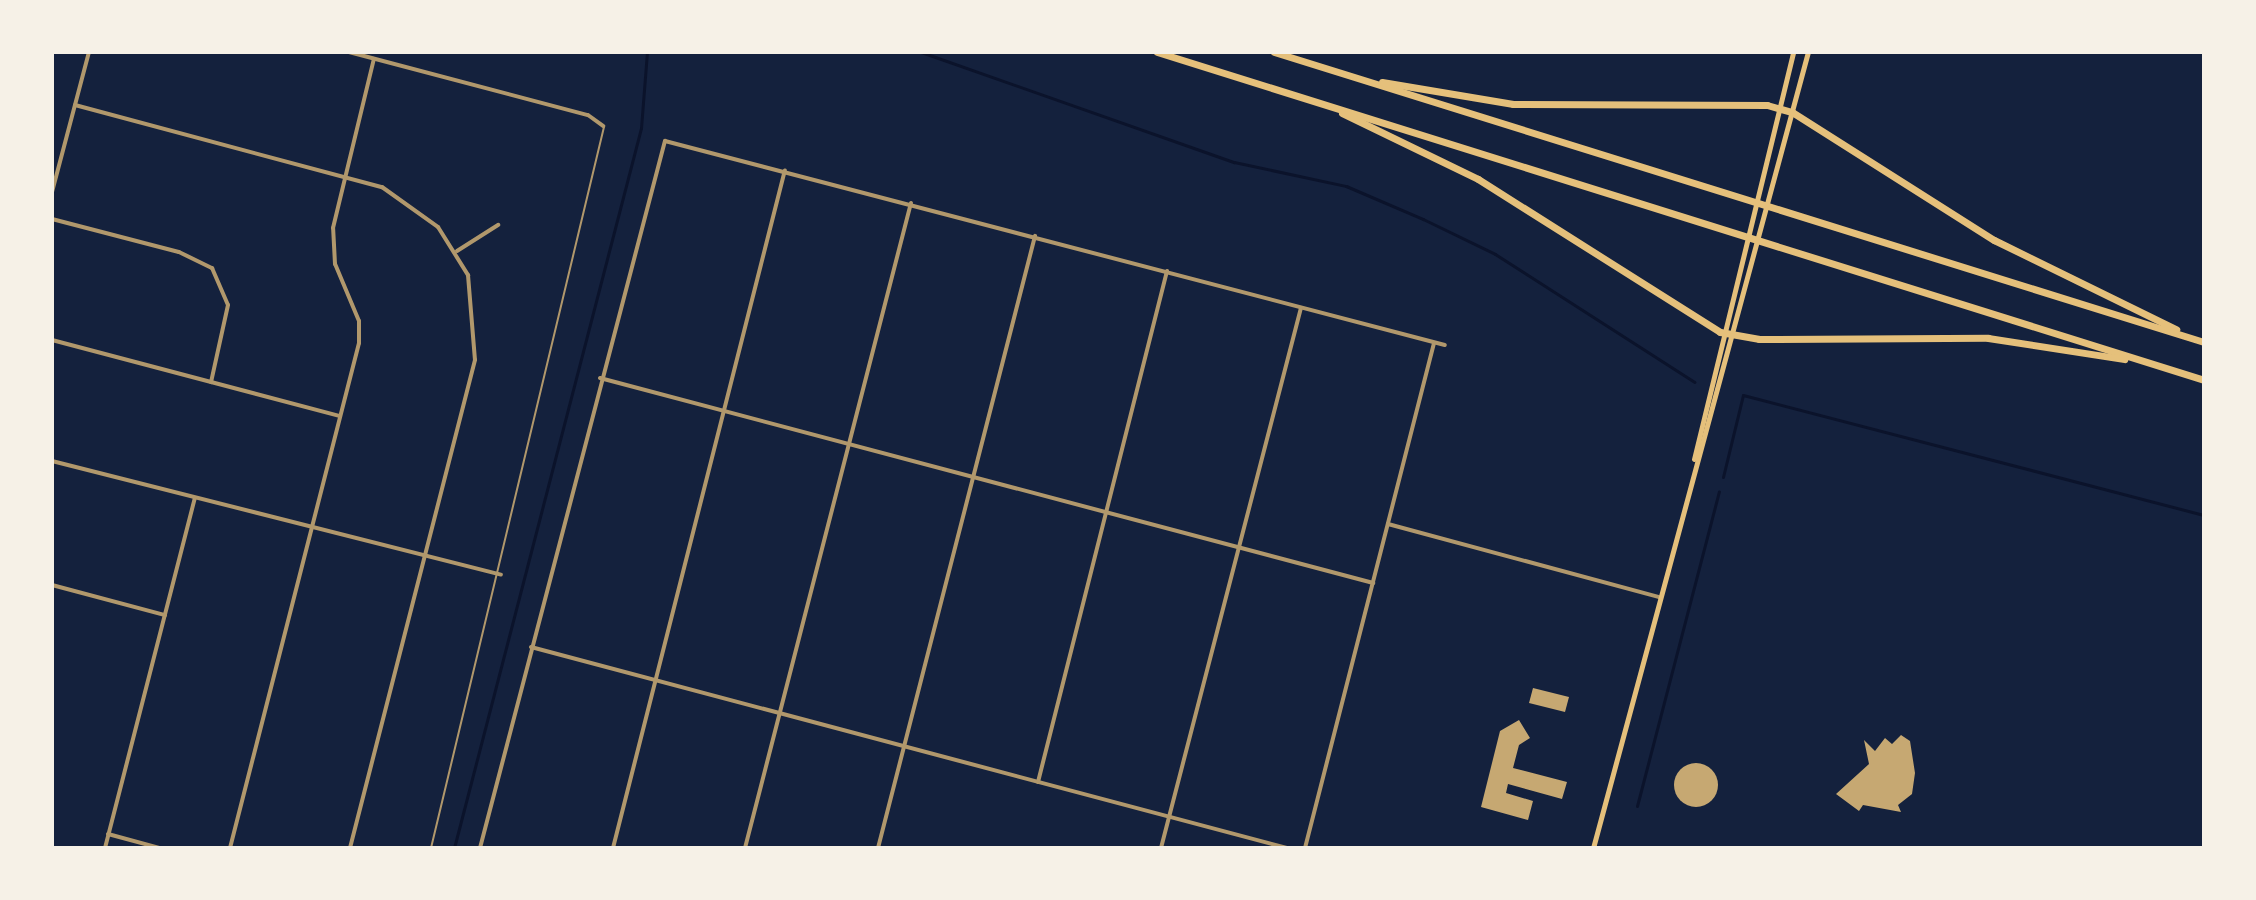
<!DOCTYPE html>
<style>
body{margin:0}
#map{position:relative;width:2256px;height:900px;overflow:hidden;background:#14213d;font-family:"Archivo Narrow",sans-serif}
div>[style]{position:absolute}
.stream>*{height:3px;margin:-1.5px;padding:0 1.5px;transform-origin:1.5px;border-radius:1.5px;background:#0b132b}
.building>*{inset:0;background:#c6a872}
.round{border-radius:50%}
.service>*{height:2px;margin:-1px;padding:0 1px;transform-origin:1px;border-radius:1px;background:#b1986c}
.minor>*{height:4px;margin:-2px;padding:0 2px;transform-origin:2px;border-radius:2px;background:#b1986c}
.secondary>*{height:5px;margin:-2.5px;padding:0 2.5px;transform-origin:2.5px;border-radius:2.5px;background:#e5c07b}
.motorway>*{height:7px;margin:-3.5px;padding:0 3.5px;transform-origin:3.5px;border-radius:3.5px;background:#e5c07b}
span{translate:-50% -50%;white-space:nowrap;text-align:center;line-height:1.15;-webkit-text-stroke:6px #f6f1e7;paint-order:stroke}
.frame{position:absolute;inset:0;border:54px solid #f6f1e7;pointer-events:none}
</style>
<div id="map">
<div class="stream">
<div style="left:921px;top:52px;width:332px;rotate:19.4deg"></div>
<div style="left:1234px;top:162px;width:115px;rotate:12.1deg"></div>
<div style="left:1346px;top:186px;width:84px;rotate:23.2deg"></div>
<div style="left:1423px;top:219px;width:80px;rotate:25.9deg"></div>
<div style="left:1495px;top:254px;width:237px;rotate:32.7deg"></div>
<div style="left:1723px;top:477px;width:84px;rotate:-76.3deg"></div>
<div style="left:1743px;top:395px;width:476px;rotate:14.6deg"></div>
<div style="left:1637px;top:806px;width:325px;rotate:-75.4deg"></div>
<div style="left:454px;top:848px;width:744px;rotate:-75.44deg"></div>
<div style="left:641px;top:128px;width:76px;rotate:-85.5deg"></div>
</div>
<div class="building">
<div style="clip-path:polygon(1533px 688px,1569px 697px,1565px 712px,1529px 703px)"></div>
<div style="clip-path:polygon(1519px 720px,1530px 738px,1519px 745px,1513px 768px,1567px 782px,1562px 799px,1508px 784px,1506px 793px,1533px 801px,1528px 820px,1481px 807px,1500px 731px)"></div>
<div style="clip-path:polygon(1901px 735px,1910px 741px,1915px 773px,1912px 794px,1898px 805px,1901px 812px,1863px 805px,1859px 811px,1836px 794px,1869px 764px,1864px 740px,1875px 751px,1885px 738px,1892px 744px)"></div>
<div class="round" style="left:1674px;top:763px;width:44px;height:44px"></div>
</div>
<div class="service">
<div style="left:431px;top:848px;width:741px;rotate:-76.51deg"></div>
</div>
<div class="minor">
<div style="left:349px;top:52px;width:247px;rotate:14.8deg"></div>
<div style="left:588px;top:115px;width:19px;rotate:36deg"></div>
<div style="left:75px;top:105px;width:318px;rotate:15deg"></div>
<div style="left:382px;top:187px;width:69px;rotate:35.5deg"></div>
<div style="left:438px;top:227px;width:57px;rotate:58deg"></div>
<div style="left:468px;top:275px;width:85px;rotate:85.3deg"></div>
<div style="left:475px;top:360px;width:504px;rotate:104.37deg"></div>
<div style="left:52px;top:192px;width:145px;rotate:-75.2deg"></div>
<div style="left:52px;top:219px;width:131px;rotate:14.6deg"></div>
<div style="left:179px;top:252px;width:37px;rotate:26deg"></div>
<div style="left:212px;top:268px;width:40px;rotate:66.6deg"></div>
<div style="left:228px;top:305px;width:79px;rotate:102.4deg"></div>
<div style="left:457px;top:251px;width:49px;rotate:-32.4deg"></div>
<div style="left:52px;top:340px;width:297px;rotate:14.8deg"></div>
<div style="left:600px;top:378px;width:800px;rotate:14.85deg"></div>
<div style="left:52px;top:461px;width:463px;rotate:14.2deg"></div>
<div style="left:1388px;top:524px;width:280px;rotate:15.1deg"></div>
<div style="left:52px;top:585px;width:117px;rotate:14.9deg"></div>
<div style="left:531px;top:647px;width:782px;rotate:14.89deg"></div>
<div style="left:1038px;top:782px;width:527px;rotate:-75.83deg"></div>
<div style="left:108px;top:834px;width:54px;rotate:15.1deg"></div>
<div style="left:105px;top:848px;width:361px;rotate:-75.6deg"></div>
<div style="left:230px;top:848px;width:521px;rotate:-75.67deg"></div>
<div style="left:359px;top:343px;width:22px;rotate:-90deg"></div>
<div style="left:359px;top:321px;width:62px;rotate:-112.8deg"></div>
<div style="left:335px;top:264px;width:36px;rotate:-93deg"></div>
<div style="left:333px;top:228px;width:174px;rotate:-76.4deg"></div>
<div style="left:480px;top:848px;width:731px;rotate:-75.34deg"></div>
<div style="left:665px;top:141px;width:806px;rotate:14.66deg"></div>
<div style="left:613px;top:848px;width:699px;rotate:-75.77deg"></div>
<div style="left:745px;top:848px;width:666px;rotate:-75.57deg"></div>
<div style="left:878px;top:848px;width:632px;rotate:-75.61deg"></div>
<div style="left:1161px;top:848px;width:558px;rotate:-75.47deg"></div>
<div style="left:1305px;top:848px;width:521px;rotate:-75.67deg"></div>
</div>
<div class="secondary">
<div style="left:1694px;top:459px;width:419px;rotate:-76.3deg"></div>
<div style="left:1593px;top:848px;width:825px;rotate:-74.89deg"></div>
</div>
<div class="motorway">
<div style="left:1157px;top:52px;width:1097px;rotate:17.39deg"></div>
<div style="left:1274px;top:52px;width:974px;rotate:17.32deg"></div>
<div style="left:1382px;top:82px;width:133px;rotate:9.5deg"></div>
<div style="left:1513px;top:104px;width:254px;rotate:0.2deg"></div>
<div style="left:1767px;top:105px;width:26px;rotate:16deg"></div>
<div style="left:1792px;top:112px;width:239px;rotate:32.4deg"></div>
<div style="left:1994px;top:240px;width:203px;rotate:26.1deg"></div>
<div style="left:1342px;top:113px;width:151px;rotate:25.9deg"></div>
<div style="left:1478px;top:179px;width:286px;rotate:32.3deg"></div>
<div style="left:1720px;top:332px;width:40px;rotate:10deg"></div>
<div style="left:1759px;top:339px;width:229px;rotate:-0.3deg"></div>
<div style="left:1988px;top:338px;width:138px;rotate:8.8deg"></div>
</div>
<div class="frame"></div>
</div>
